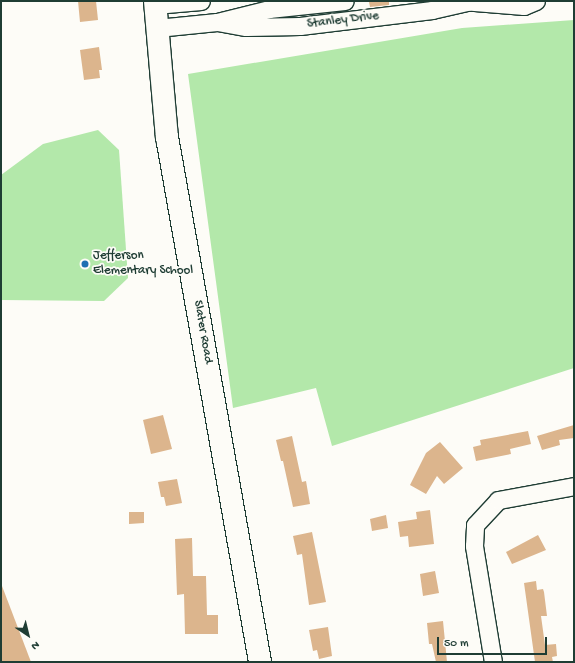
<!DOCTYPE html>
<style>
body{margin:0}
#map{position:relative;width:575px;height:663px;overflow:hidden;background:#fdfcf7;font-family:"Gochi Hand",sans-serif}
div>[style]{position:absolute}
.green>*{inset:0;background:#b3e8aa}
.building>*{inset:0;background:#dcb58d}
.roads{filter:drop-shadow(1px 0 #1f3d34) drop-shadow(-1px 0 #1f3d34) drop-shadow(0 1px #1f3d34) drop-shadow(0 -1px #1f3d34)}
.street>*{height:17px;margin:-8.5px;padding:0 8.5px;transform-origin:8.5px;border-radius:8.5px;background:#fdfcf7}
.secondary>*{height:22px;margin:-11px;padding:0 11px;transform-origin:11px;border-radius:11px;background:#fdfcf7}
.dots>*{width:11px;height:11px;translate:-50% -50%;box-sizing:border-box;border:2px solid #fdfcf7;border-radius:50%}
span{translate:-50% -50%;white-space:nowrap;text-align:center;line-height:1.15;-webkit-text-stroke:3.5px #fdfcf7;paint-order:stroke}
.street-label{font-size:13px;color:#1f3d34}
.poi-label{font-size:13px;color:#1f3d34}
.left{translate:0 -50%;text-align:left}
.frame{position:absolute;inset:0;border:2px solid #1f3d34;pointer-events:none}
.north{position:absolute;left:8px;top:615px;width:40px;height:40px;-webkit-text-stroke:3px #fdfcf7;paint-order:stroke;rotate:145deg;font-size:11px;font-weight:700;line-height:16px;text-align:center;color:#1f3d34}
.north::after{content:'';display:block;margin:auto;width:14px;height:18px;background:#1f3d34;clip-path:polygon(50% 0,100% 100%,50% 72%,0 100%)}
.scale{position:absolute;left:437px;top:637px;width:110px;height:18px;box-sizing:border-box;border:2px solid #1f3d34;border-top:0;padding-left:5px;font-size:12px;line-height:14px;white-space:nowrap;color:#1f3d34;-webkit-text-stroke:3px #fdfcf7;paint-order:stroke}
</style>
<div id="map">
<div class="green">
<div style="clip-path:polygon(574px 20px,574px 368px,332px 446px,316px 388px,233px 408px,188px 74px,462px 28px)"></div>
<div style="clip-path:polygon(98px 130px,119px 150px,128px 278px,104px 301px,1px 300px,1px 175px,43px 144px)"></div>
</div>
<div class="building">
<div style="clip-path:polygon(78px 1px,96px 1px,98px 20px,80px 22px)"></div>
<div style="clip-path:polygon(379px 1px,389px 1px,389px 5px,370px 7px,369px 2px)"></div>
<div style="clip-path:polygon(99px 47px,102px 70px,99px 70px,100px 78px,84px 80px,80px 50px)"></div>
<div style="clip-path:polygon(163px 415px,172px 449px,151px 454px,143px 420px)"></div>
<div style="clip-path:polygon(574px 425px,574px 438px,559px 440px,560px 445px,542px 450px,537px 436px)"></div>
<div style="clip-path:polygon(528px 431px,531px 444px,510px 449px,511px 454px,476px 461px,473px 447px,481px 445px,480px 440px)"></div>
<div style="clip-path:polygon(292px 436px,302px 482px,306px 481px,310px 504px,293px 507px,283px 461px,281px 461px,276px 440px)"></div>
<div style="clip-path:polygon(440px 442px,463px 468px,444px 484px,437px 476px,426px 494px,410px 485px,426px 453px)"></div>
<div style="clip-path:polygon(177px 479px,182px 503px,166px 506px,164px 497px,161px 497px,158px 482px)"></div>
<div style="clip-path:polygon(430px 510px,434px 544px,409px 547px,408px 536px,400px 537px,398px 522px,417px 519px,416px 512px)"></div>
<div style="clip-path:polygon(129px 512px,144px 512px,144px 523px,129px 524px)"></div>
<div style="clip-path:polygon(386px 515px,388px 528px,372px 531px,370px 519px)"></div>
<div style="clip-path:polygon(312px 532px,326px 602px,309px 605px,302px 554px,297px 555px,293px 536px)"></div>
<div style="clip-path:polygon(538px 535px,546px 550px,512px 564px,506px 552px)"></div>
<div style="clip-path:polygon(192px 538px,193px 576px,206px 576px,207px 615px,218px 615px,218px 634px,185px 634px,184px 594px,177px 595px,175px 539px)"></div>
<div style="clip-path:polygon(435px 571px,439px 593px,423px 596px,420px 574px)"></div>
<div style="clip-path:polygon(536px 581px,537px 590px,543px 589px,544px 592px,547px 616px,541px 616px,545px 645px,556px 644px,557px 656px,552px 657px,553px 662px,535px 662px,524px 583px)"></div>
<div style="clip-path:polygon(1px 586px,2px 586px,31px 662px,1px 662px)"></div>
<div style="clip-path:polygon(443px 621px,447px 662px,436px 662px,432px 644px,429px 644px,427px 623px)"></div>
<div style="clip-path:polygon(328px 627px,332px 656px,319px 659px,317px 650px,313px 651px,309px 630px)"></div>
</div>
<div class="roads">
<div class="street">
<div style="left:462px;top:1px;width:62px;rotate:4.6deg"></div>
<div style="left:524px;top:6px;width:13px;rotate:-23deg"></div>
<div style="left:155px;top:5px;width:46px;rotate:-5deg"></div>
<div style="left:217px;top:22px;width:29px;rotate:10deg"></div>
<div style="left:246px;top:27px;width:54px;rotate:-1.1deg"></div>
<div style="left:300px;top:26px;width:133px;rotate:-6.9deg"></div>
<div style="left:432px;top:10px;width:37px;rotate:-13deg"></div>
<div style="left:157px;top:28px;width:60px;rotate:-5.7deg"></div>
<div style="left:217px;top:22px;width:54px;rotate:-14deg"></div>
<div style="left:269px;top:9px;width:76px;rotate:-6deg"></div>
<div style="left:493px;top:662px;width:118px;rotate:-99.3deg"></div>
<div style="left:474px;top:546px;width:21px;rotate:-87deg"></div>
<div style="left:475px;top:525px;width:34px;rotate:-47deg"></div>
<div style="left:498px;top:500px;width:77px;rotate:-10.4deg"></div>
</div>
<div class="secondary">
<div style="left:155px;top:1px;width:137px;rotate:85deg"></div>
<div style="left:167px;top:137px;width:533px;rotate:79.95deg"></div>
</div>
</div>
<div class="dots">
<div style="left:85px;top:264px;background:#1f6fb2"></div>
</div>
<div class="street-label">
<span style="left:343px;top:21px;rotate:-7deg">Stanley Drive</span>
<span style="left:202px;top:332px;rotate:80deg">Slater Road</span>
</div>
<div class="poi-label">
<span class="left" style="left:93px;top:264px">Jefferson<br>Elementary School</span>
</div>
<div class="frame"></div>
<div class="north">N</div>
<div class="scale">50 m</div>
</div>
